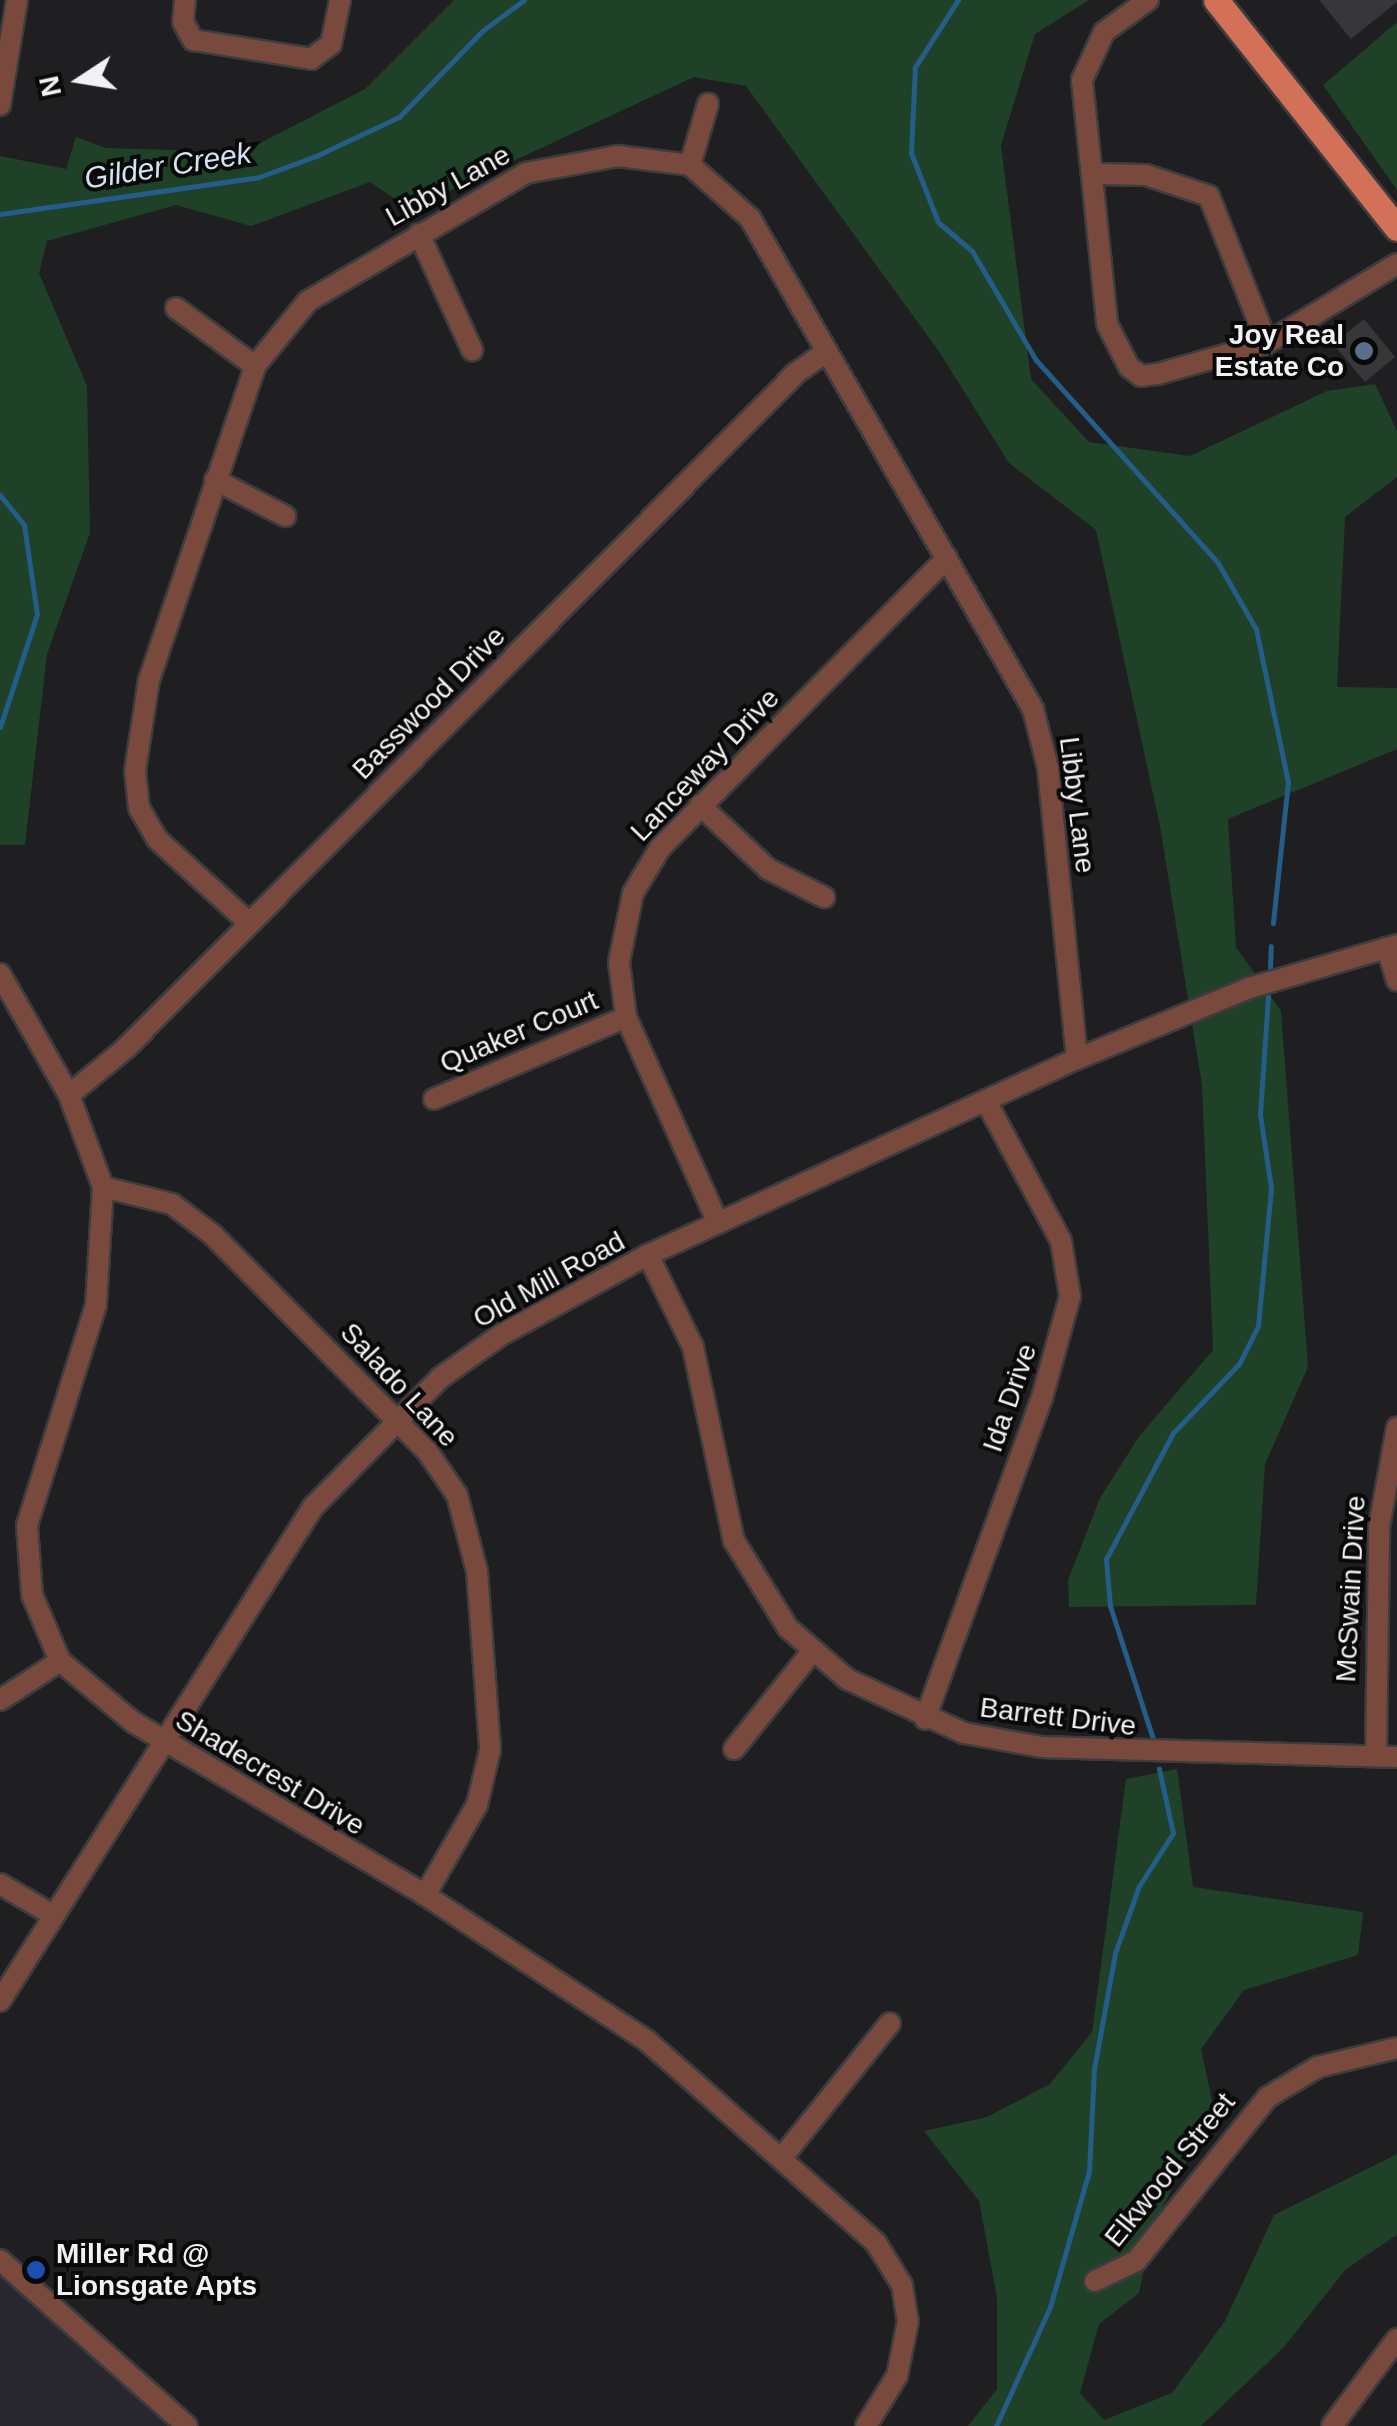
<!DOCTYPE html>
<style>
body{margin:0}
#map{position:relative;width:1397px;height:2426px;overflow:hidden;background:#1f1e21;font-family:Arial,sans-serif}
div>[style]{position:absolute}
.built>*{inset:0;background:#28272f}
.green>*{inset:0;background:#1e4128}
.stream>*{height:5px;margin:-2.5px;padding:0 2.5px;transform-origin:2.5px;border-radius:2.5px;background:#245d87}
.building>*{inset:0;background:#37373a}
.roads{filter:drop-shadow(2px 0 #3d3c3e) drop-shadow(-2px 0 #3d3c3e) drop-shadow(0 2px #3d3c3e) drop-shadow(0 -2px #3d3c3e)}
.minor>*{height:20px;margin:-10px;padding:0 10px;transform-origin:10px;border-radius:10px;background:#79493d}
.major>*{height:25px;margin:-12.5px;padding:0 12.5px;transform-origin:12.5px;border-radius:12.5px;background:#d27158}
.dots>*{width:28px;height:28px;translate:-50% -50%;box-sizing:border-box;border:5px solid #09090a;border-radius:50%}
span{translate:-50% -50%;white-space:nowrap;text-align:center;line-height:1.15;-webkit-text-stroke:8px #09090a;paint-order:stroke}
.street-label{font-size:28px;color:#f2f1f3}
.poi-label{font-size:28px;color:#f2f1f3;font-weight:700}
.right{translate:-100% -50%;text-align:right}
.left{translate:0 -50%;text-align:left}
.water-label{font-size:30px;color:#d4e3f0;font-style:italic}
.north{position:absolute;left:30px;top:30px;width:100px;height:100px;-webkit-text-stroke:8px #09090a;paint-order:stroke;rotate:258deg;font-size:28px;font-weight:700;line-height:40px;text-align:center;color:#f2f1f3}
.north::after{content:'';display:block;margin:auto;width:35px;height:45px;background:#f2f1f3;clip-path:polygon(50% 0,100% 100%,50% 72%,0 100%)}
</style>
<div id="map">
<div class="built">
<div style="clip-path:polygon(0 2253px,197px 2426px,0 2426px)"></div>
</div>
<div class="green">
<div style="clip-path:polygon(454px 0,1089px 0,1035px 34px,1001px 145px,1031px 379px,1089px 442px,1190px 456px,1327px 391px,1375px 384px,1397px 431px,1397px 477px,1345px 517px,1337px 687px,1397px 688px,1397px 749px,1228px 819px,1236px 947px,1281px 1011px,1308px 1367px,1265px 1464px,1256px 1605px,1069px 1607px,1068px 1580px,1100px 1498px,1140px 1435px,1213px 1350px,1202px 1085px,1160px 826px,1096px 530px,1009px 463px,938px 350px,746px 86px,694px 77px,410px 209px,370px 182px,251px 226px,176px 205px,47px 241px,39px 273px,87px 386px,90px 533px,47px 654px,25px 845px,0 845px,0 156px,66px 169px,76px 137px,106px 148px,243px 152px,365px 89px)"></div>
<div style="clip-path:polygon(1397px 22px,1397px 190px,1323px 85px)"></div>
<div style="clip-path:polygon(1177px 1769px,1193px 1887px,1363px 1912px,1358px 1955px,1244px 1990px,1201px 2049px,1214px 2109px,1154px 2223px,1139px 2293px,1099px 2324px,1080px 2393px,1104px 2420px,1172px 2393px,1225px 2321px,1274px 2215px,1397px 2154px,1397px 2235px,1346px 2269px,1284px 2347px,1201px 2426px,968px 2426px,997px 2389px,997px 2298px,979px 2201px,924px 2131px,987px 2117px,1050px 2084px,1092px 2032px,1126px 1779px)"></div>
</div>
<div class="stream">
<div style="left:958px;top:0;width:80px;rotate:122.7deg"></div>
<div style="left:915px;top:67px;width:86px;rotate:92.7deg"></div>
<div style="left:911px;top:153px;width:74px;rotate:68.6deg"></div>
<div style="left:938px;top:222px;width:45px;rotate:40.5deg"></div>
<div style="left:972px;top:251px;width:126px;rotate:59.6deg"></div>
<div style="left:1036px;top:360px;width:273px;rotate:48.1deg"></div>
<div style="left:1218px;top:563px;width:76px;rotate:60.1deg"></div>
<div style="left:1256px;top:629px;width:156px;rotate:78.2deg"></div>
<div style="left:1288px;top:782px;width:142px;rotate:96.1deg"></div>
<div style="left:0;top:214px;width:262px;rotate:-8.1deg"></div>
<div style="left:259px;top:177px;width:61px;rotate:-20.2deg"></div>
<div style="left:316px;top:156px;width:92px;rotate:-25.2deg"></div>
<div style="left:399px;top:117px;width:120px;rotate:-46deg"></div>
<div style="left:482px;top:31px;width:52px;rotate:-36.4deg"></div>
<div style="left:0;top:495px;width:38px;rotate:51deg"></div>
<div style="left:24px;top:525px;width:90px;rotate:81.7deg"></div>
<div style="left:37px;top:614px;width:119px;rotate:108.1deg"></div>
<div style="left:1270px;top:969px;width:23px;rotate:-88deg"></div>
<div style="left:1154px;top:1742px;width:143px;rotate:-107.9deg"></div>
<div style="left:1110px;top:1606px;width:47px;rotate:-94.9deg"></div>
<div style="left:1106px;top:1559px;width:143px;rotate:-62deg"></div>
<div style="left:1173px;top:1433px;width:95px;rotate:-46.3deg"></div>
<div style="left:1239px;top:1364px;width:42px;rotate:-63.4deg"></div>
<div style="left:1258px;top:1326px;width:139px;rotate:-84.6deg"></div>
<div style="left:1271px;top:1188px;width:75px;rotate:-98.5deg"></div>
<div style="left:1260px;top:1114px;width:118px;rotate:-86.1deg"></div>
<div style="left:996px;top:2426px;width:131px;rotate:-65.6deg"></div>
<div style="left:1050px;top:2307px;width:141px;rotate:-74deg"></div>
<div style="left:1089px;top:2171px;width:102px;rotate:-87.2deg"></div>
<div style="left:1094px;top:2069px;width:118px;rotate:-79.7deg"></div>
<div style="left:1115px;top:1953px;width:71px;rotate:-70.3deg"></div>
<div style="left:1139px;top:1886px;width:63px;rotate:-57.3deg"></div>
<div style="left:1173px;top:1833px;width:66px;rotate:-102.3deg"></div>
</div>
<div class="building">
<div style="clip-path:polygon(1319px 0,1397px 0,1397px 2px,1351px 39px)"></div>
<div style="clip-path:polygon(1364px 319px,1395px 357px,1365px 382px,1333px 344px)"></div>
</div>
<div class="roads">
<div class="minor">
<div style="left:185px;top:0;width:22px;rotate:95deg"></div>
<div style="left:183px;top:22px;width:21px;rotate:61deg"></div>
<div style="left:193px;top:40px;width:120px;rotate:9.1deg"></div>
<div style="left:311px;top:59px;width:25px;rotate:-37deg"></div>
<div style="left:331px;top:44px;width:45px;rotate:-78.4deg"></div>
<div style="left:1148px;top:0;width:54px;rotate:144deg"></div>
<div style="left:1104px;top:32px;width:53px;rotate:114.6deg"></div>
<div style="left:1082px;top:80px;width:245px;rotate:84.1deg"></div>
<div style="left:1107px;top:324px;width:48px;rotate:62.9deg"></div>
<div style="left:1129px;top:367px;width:15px;rotate:37deg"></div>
<div style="left:1141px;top:376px;width:17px;rotate:-7deg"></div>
<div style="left:1158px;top:374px;width:113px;rotate:-15.9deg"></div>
<div style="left:1267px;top:343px;width:152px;rotate:-31.3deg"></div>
<div style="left:0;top:105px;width:106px;rotate:-80.8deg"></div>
<div style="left:690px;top:165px;width:64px;rotate:-73.6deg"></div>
<div style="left:1097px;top:174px;width:49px;rotate:1.2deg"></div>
<div style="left:1146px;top:175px;width:66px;rotate:18.4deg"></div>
<div style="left:1209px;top:196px;width:158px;rotate:68.5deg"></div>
<div style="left:419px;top:234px;width:128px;rotate:65.4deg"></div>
<div style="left:176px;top:308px;width:98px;rotate:36.3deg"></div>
<div style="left:215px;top:480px;width:79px;rotate:27.2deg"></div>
<div style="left:700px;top:805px;width:93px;rotate:43.3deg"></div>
<div style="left:768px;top:869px;width:63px;rotate:26.6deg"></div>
<div style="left:247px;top:921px;width:122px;rotate:-137.7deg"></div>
<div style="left:157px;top:839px;width:36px;rotate:-120deg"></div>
<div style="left:139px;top:808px;width:37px;rotate:-96deg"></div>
<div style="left:135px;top:771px;width:92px;rotate:-81.3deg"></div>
<div style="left:149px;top:680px;width:331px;rotate:-71.3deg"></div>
<div style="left:255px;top:366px;width:84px;rotate:-50.8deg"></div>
<div style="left:308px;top:301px;width:253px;rotate:-30.4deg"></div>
<div style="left:526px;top:173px;width:94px;rotate:-10.5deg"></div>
<div style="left:618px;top:156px;width:73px;rotate:7.1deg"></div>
<div style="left:690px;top:165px;width:80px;rotate:41.5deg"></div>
<div style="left:750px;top:218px;width:567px;rotate:60.04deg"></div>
<div style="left:1033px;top:709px;width:61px;rotate:75.7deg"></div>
<div style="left:1048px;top:768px;width:292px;rotate:84.3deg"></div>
<div style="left:1387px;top:948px;width:34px;rotate:73deg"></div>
<div style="left:0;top:974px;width:139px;rotate:60.3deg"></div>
<div style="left:69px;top:1095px;width:98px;rotate:69.7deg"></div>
<div style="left:103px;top:1187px;width:118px;rotate:93.4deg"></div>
<div style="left:96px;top:1305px;width:231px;rotate:107.4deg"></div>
<div style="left:27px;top:1525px;width:70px;rotate:85.9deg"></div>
<div style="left:32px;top:1595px;width:72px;rotate:67deg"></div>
<div style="left:60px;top:1661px;width:95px;rotate:39.9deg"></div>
<div style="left:133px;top:1722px;width:339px;rotate:30.6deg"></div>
<div style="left:425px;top:1895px;width:264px;rotate:33.3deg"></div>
<div style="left:646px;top:2040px;width:307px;rotate:41.4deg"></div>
<div style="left:876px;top:2243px;width:49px;rotate:58.2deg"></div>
<div style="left:902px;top:2285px;width:36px;rotate:81deg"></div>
<div style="left:908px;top:2321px;width:56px;rotate:101.3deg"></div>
<div style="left:897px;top:2376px;width:59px;rotate:121.8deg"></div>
<div style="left:69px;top:1095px;width:74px;rotate:-39.5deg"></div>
<div style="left:126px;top:1048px;width:951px;rotate:-45.21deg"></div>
<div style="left:796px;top:373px;width:38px;rotate:-35deg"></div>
<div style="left:434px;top:1099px;width:209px;rotate:-23.1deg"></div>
<div style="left:103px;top:1187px;width:71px;rotate:13.8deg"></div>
<div style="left:172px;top:1204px;width:51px;rotate:37.1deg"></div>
<div style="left:213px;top:1235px;width:304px;rotate:45.3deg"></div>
<div style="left:427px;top:1451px;width:53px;rotate:55.7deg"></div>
<div style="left:457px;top:1495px;width:79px;rotate:75.3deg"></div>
<div style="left:477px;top:1571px;width:179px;rotate:85.8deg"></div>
<div style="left:490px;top:1750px;width:57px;rotate:103.3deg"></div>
<div style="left:477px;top:1805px;width:104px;rotate:120deg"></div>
<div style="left:718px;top:1223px;width:226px;rotate:-114.1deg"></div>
<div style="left:626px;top:1017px;width:55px;rotate:-97.3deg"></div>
<div style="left:619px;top:962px;width:70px;rotate:-78.5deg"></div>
<div style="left:633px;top:893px;width:52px;rotate:-59deg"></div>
<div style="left:660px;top:848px;width:408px;rotate:-45.3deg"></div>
<div style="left:648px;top:1255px;width:102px;rotate:63.9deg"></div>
<div style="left:693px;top:1347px;width:198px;rotate:78.1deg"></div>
<div style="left:734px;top:1541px;width:102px;rotate:58.2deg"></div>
<div style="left:788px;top:1628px;width:78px;rotate:40.8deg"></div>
<div style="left:847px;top:1679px;width:129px;rotate:24.8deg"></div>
<div style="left:964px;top:1733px;width:79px;rotate:10.2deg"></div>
<div style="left:1042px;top:1747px;width:355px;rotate:1.6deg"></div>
<div style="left:0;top:1700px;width:72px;rotate:-33deg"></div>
<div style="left:925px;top:1719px;width:342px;rotate:-70deg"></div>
<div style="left:1042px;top:1398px;width:106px;rotate:-74.6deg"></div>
<div style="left:1070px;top:1296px;width:56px;rotate:-99.3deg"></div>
<div style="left:1061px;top:1241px;width:159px;rotate:-118.2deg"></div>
<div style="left:734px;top:1749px;width:122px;rotate:-51.3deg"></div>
<div style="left:1376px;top:1755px;width:228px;rotate:-89.2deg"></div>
<div style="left:1379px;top:1527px;width:101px;rotate:-79.7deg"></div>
<div style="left:0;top:1884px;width:61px;rotate:30.3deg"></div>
<div style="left:0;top:2001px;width:585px;rotate:-57.64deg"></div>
<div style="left:313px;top:1507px;width:181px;rotate:-45.4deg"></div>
<div style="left:440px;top:1378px;width:75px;rotate:-35.2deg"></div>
<div style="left:501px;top:1335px;width:167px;rotate:-28.6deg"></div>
<div style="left:648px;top:1255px;width:472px;rotate:-24.6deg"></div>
<div style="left:1077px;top:1059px;width:186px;rotate:-22.4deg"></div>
<div style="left:1249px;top:988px;width:154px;rotate:-16.2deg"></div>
<div style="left:784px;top:2155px;width:169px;rotate:-51.2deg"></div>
<div style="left:0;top:2260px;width:250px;rotate:41.6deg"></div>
<div style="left:1095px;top:2281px;width:46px;rotate:-26deg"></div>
<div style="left:1136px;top:2261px;width:211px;rotate:-51.2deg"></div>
<div style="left:1268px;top:2097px;width:58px;rotate:-31deg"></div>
<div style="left:1318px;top:2067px;width:81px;rotate:-13.5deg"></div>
<div style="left:1332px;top:2426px;width:109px;rotate:-53.2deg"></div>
</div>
<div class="major">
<div style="left:1216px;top:0;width:291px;rotate:51.6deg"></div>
</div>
</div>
<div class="dots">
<div style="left:1364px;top:351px;background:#5c6f8a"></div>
<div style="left:36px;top:2270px;background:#1a4fb4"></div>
</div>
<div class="street-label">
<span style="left:448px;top:186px;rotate:-29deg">Libby Lane</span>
<span style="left:429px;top:703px;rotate:-45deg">Basswood Drive</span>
<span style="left:705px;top:765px;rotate:-46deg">Lanceway Drive</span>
<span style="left:1077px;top:805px;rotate:83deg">Libby Lane</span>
<span style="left:519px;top:1032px;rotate:-23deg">Quaker Court</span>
<span style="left:549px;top:1280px;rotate:-29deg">Old Mill Road</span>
<span style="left:399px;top:1385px;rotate:47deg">Salado Lane</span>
<span style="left:1010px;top:1398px;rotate:-71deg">Ida Drive</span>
<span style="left:1351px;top:1589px;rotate:-87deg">McSwain Drive</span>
<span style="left:1058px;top:1717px;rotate:7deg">Barrett Drive</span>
<span style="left:270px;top:1773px;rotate:31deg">Shadecrest Drive</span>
<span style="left:1170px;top:2170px;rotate:-51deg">Elkwood Street</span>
</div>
<div class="poi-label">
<span class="right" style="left:1344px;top:351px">Joy Real<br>Estate Co</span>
<span class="left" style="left:56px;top:2270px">Miller Rd @<br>Lionsgate Apts</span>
</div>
<div class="water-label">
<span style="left:168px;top:166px;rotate:-9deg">Gilder Creek</span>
</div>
<div class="north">N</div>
</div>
